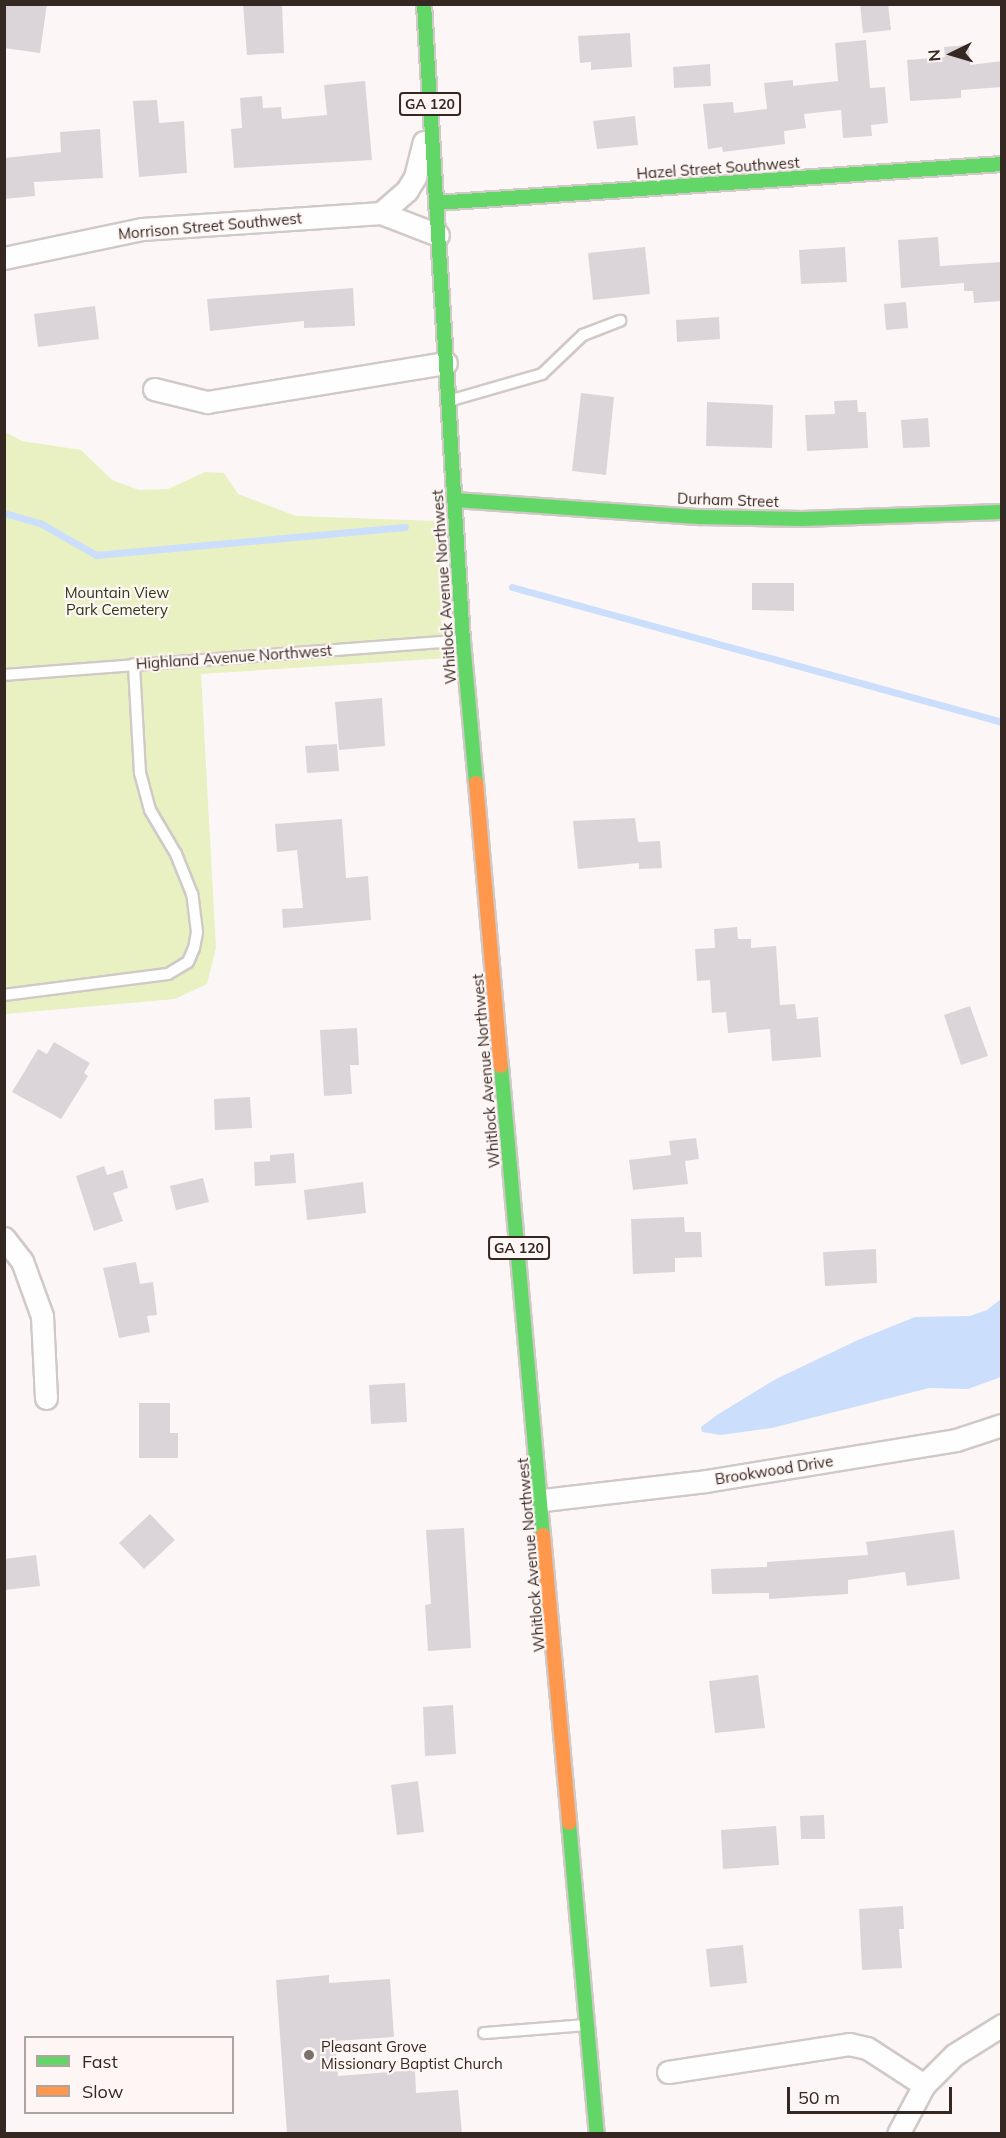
<!DOCTYPE html>
<style>
body{margin:0}
#map{position:relative;width:1006px;height:2138px;overflow:hidden;background:#fcf7f6;font-family:Mulish,sans-serif}
div>[style]{position:absolute}
.green>*{inset:0;background:#e9f0c2}
.water>*{inset:0;background:#cbdefb}
.stream>*{height:7px;margin:-3.5px;padding:0 3.5px;transform-origin:3.5px;border-radius:3.5px;background:#cbdefb}
.building>*{inset:0;background:#dbd5d9}
.roads{filter:drop-shadow(2px 0 #d1c9c6) drop-shadow(-2px 0 #d1c9c6) drop-shadow(0 2px #d1c9c6) drop-shadow(0 -2px #d1c9c6)}
.lane>*{height:10px;margin:-5px;padding:0 5px;transform-origin:5px;border-radius:5px;background:#fffefe}
.street>*{height:21px;margin:-10.5px;padding:0 10.5px;transform-origin:10.5px;border-radius:10.5px;background:#fffefe}
.fast>*{height:14px;margin:-7px;padding:0 7px;transform-origin:7px;border-radius:7px;background:#63d668}
.slow>*{height:14px;margin:-7px;padding:0 7px;transform-origin:7px;border-radius:7px;background:#ff974d}
.dots>*{width:16px;height:16px;translate:-50% -50%;box-sizing:border-box;border:3px solid #fef6f4;border-radius:50%}
span{translate:-50% -50%;white-space:nowrap;text-align:center;line-height:1.15;-webkit-text-stroke:4.5px #fef6f4;paint-order:stroke}
.shield-label span{padding:2px 4px;background:#fef6f4;border:2px solid;border-radius:4px;-webkit-text-stroke-width:0}
.shield-label{font-size:14px;color:#352822;font-weight:700}
.street-label{font-size:15px;color:#352822}
.park-label{font-size:15px;color:#313713}
.poi-label{font-size:15px;color:#352822}
.left{translate:0 -50%;text-align:left}
.frame{position:absolute;inset:0;border:6px solid #352822;pointer-events:none}
.legend{position:absolute;left:24px;top:2036px;width:210px;height:78px;box-sizing:border-box;background:#fef6f4;border:2px solid #aea4a0;margin:0;padding:8px 10px;list-style:none;font-size:18px;color:#352822}
.legend li{display:flex;align-items:center;gap:12px;height:30px}
.legend b{width:30px;border:2px solid #aea4a0}
.north{position:absolute;left:922px;top:24px;width:60px;height:60px;-webkit-text-stroke:4px #fef6f4;paint-order:stroke;rotate:265deg;font-size:16px;font-weight:700;line-height:24px;text-align:center;color:#352822}
.north::after{content:'';display:block;margin:auto;width:21px;height:27px;background:#352822;clip-path:polygon(50% 0,100% 100%,50% 72%,0 100%)}
.scale{position:absolute;left:787px;top:2087px;width:165px;height:27px;box-sizing:border-box;border:3px solid #352822;border-top:0;padding-left:8px;font-size:18px;line-height:21px;white-space:nowrap;color:#352822;-webkit-text-stroke:4px #fef6f4;paint-order:stroke}
</style>
<div id="map">
<div class="green">
<div style="clip-path:polygon(5px 432px,22px 441px,81px 450px,112px 480px,139px 490px,168px 489px,205px 472px,224px 473px,238px 494px,296px 516px,438px 521px,448px 658px,201px 674px,216px 948px,207px 984px,175px 999px,5px 1014px)"></div>
</div>
<div class="water">
<div style="clip-path:polygon(1001px 1299px,1001px 1377px,968px 1389px,929px 1388px,772px 1428px,721px 1435px,702px 1432px,701px 1427px,717px 1415px,776px 1379px,858px 1340px,915px 1317px,970px 1316px,987px 1310px)"></div>
</div>
<div class="stream">
<div style="left:4px;top:513px;width:37px;rotate:16deg"></div>
<div style="left:40px;top:523px;width:64px;rotate:29.7deg"></div>
<div style="left:96px;top:555px;width:310px;rotate:-5.2deg"></div>
<div style="left:512px;top:587px;width:508px;rotate:15.4deg"></div>
</div>
<div class="building">
<div style="clip-path:polygon(4px 4px,47px 4px,40px 53px,4px 48px)"></div>
<div style="clip-path:polygon(243px 4px,282px 4px,284px 53px,247px 55px)"></div>
<div style="clip-path:polygon(860px 4px,888px 4px,891px 30px,863px 33px)"></div>
<div style="clip-path:polygon(630px 33px,632px 67px,591px 70px,591px 62px,580px 63px,578px 36px)"></div>
<div style="clip-path:polygon(866px 40px,870px 88px,885px 87px,888px 123px,871px 125px,872px 136px,843px 138px,841px 110px,804px 114px,806px 128px,784px 131px,785px 144px,723px 152px,722px 147px,708px 149px,703px 104px,733px 102px,734px 113px,767px 109px,764px 83px,793px 80px,793px 86px,838px 81px,835px 43px)"></div>
<div style="clip-path:polygon(969px 45px,970px 65px,1002px 61px,1002px 87px,961px 90px,961px 98px,910px 101px,907px 60px,945px 57px,944px 47px)"></div>
<div style="clip-path:polygon(710px 64px,711px 86px,674px 88px,673px 67px)"></div>
<div style="clip-path:polygon(365px 81px,372px 160px,234px 168px,231px 129px,242px 128px,240px 98px,262px 96px,263px 108px,281px 107px,282px 119px,327px 115px,324px 85px)"></div>
<div style="clip-path:polygon(157px 100px,159px 123px,184px 121px,187px 173px,139px 177px,133px 101px)"></div>
<div style="clip-path:polygon(635px 116px,638px 145px,597px 149px,593px 121px)"></div>
<div style="clip-path:polygon(100px 129px,103px 178px,34px 182px,35px 196px,4px 199px,4px 158px,61px 152px,60px 132px)"></div>
<div style="clip-path:polygon(938px 237px,940px 266px,1002px 262px,1002px 301px,974px 303px,973px 291px,964px 291px,964px 283px,901px 288px,898px 240px)"></div>
<div style="clip-path:polygon(645px 247px,650px 294px,593px 300px,588px 253px)"></div>
<div style="clip-path:polygon(845px 247px,847px 282px,801px 284px,799px 250px)"></div>
<div style="clip-path:polygon(353px 288px,355px 326px,304px 328px,304px 321px,210px 331px,207px 299px)"></div>
<div style="clip-path:polygon(906px 302px,908px 328px,886px 330px,884px 304px)"></div>
<div style="clip-path:polygon(95px 306px,99px 339px,38px 347px,34px 314px)"></div>
<div style="clip-path:polygon(719px 317px,720px 339px,677px 342px,676px 320px)"></div>
<div style="clip-path:polygon(581px 393px,614px 397px,606px 475px,572px 471px)"></div>
<div style="clip-path:polygon(857px 400px,858px 412px,866px 412px,868px 448px,807px 451px,805px 415px,835px 414px,834px 401px)"></div>
<div style="clip-path:polygon(707px 402px,773px 405px,772px 448px,706px 446px)"></div>
<div style="clip-path:polygon(928px 418px,930px 447px,903px 448px,901px 420px)"></div>
<div style="clip-path:polygon(752px 583px,794px 583px,794px 611px,752px 610px)"></div>
<div style="clip-path:polygon(382px 698px,385px 746px,339px 750px,335px 702px)"></div>
<div style="clip-path:polygon(337px 744px,339px 771px,307px 773px,305px 746px)"></div>
<div style="clip-path:polygon(635px 818px,638px 842px,660px 841px,662px 868px,639px 869px,639px 863px,578px 869px,573px 821px)"></div>
<div style="clip-path:polygon(342px 819px,346px 878px,368px 876px,371px 920px,283px 928px,282px 909px,303px 908px,297px 850px,277px 852px,275px 824px)"></div>
<div style="clip-path:polygon(737px 927px,738px 939px,751px 939px,751px 948px,776px 946px,780px 1005px,795px 1004px,797px 1019px,818px 1017px,821px 1057px,772px 1061px,770px 1029px,728px 1033px,726px 1012px,712px 1013px,710px 980px,697px 981px,695px 949px,715px 948px,714px 929px)"></div>
<div style="clip-path:polygon(970px 1006px,988px 1056px,961px 1065px,944px 1015px)"></div>
<div style="clip-path:polygon(357px 1028px,359px 1065px,350px 1065px,352px 1094px,324px 1096px,320px 1030px)"></div>
<div style="clip-path:polygon(54px 1042px,90px 1063px,84px 1073px,88px 1076px,61px 1119px,12px 1092px,38px 1049px,47px 1054px)"></div>
<div style="clip-path:polygon(250px 1097px,252px 1128px,215px 1130px,214px 1099px)"></div>
<div style="clip-path:polygon(696px 1138px,699px 1159px,685px 1161px,688px 1184px,633px 1190px,629px 1160px,671px 1155px,669px 1141px)"></div>
<div style="clip-path:polygon(294px 1153px,296px 1183px,255px 1186px,254px 1162px,270px 1161px,270px 1155px)"></div>
<div style="clip-path:polygon(104px 1166px,107px 1175px,123px 1170px,128px 1188px,113px 1193px,123px 1221px,94px 1231px,76px 1176px)"></div>
<div style="clip-path:polygon(203px 1178px,209px 1202px,176px 1210px,170px 1186px)"></div>
<div style="clip-path:polygon(363px 1182px,366px 1213px,307px 1220px,304px 1190px)"></div>
<div style="clip-path:polygon(684px 1217px,685px 1232px,701px 1232px,702px 1257px,675px 1258px,675px 1272px,633px 1274px,631px 1219px)"></div>
<div style="clip-path:polygon(876px 1249px,877px 1283px,825px 1286px,823px 1252px)"></div>
<div style="clip-path:polygon(136px 1262px,140px 1284px,153px 1282px,157px 1315px,147px 1316px,150px 1332px,119px 1338px,103px 1268px)"></div>
<div style="clip-path:polygon(405px 1383px,407px 1422px,371px 1424px,369px 1385px)"></div>
<div style="clip-path:polygon(139px 1403px,170px 1403px,170px 1433px,178px 1433px,178px 1458px,139px 1458px)"></div>
<div style="clip-path:polygon(150px 1514px,175px 1540px,144px 1569px,119px 1543px)"></div>
<div style="clip-path:polygon(464px 1528px,471px 1648px,428px 1651px,425px 1605px,431px 1604px,426px 1530px)"></div>
<div style="clip-path:polygon(954px 1530px,960px 1579px,907px 1586px,905px 1572px,848px 1580px,848px 1594px,769px 1599px,769px 1593px,712px 1594px,711px 1569px,767px 1567px,767px 1562px,868px 1555px,866px 1542px)"></div>
<div style="clip-path:polygon(36px 1555px,40px 1586px,4px 1590px,4px 1559px)"></div>
<div style="clip-path:polygon(758px 1675px,765px 1728px,715px 1733px,709px 1681px)"></div>
<div style="clip-path:polygon(453px 1705px,456px 1754px,425px 1756px,423px 1707px)"></div>
<div style="clip-path:polygon(418px 1781px,424px 1832px,397px 1835px,391px 1785px)"></div>
<div style="clip-path:polygon(824px 1815px,825px 1839px,801px 1839px,800px 1816px)"></div>
<div style="clip-path:polygon(776px 1826px,779px 1865px,723px 1869px,721px 1830px)"></div>
<div style="clip-path:polygon(903px 1906px,904px 1929px,899px 1929px,902px 1968px,862px 1970px,859px 1909px)"></div>
<div style="clip-path:polygon(743px 1945px,747px 1983px,710px 1987px,706px 1949px)"></div>
<div style="clip-path:polygon(329px 1975px,329px 1983px,390px 1979px,394px 2037px,335px 2041px,338px 2076px,415px 2070px,416px 2093px,458px 2090px,462px 2133px,287px 2133px,276px 1980px)"></div>
</div>
<div class="roads">
<div class="lane">
<div style="left:452px;top:400px;width:94px;rotate:-16.1deg"></div>
<div style="left:542px;top:374px;width:57px;rotate:-43.6deg"></div>
<div style="left:583px;top:335px;width:40px;rotate:-21deg"></div>
<div style="left:4px;top:675px;width:457px;rotate:-4.3deg"></div>
<div style="left:4px;top:995px;width:165px;rotate:-7.3deg"></div>
<div style="left:168px;top:974px;width:23px;rotate:-31deg"></div>
<div style="left:188px;top:962px;width:15px;rotate:-67deg"></div>
<div style="left:194px;top:948px;width:16px;rotate:-79deg"></div>
<div style="left:197px;top:932px;width:38px;rotate:-97deg"></div>
<div style="left:192px;top:894px;width:43px;rotate:-111.8deg"></div>
<div style="left:176px;top:854px;width:51px;rotate:-120.6deg"></div>
<div style="left:150px;top:810px;width:38px;rotate:-105deg"></div>
<div style="left:140px;top:773px;width:109px;rotate:-93.2deg"></div>
<div style="left:484px;top:2033px;width:101px;rotate:-4.5deg"></div>
</div>
<div class="street">
<div style="left:381px;top:213px;width:35px;rotate:-41deg"></div>
<div style="left:407px;top:190px;width:15px;rotate:-58deg"></div>
<div style="left:415px;top:177px;width:36px;rotate:-76deg"></div>
<div style="left:4px;top:258px;width:141px;rotate:-11.9deg"></div>
<div style="left:142px;top:229px;width:240px;rotate:-3.8deg"></div>
<div style="left:381px;top:213px;width:61px;rotate:21.1deg"></div>
<div style="left:154px;top:389px;width:55px;rotate:13.8deg"></div>
<div style="left:207px;top:402px;width:242px;rotate:-9.3deg"></div>
<div style="left:4px;top:1238px;width:29px;rotate:52deg"></div>
<div style="left:22px;top:1261px;width:59px;rotate:70deg"></div>
<div style="left:42px;top:1316px;width:82px;rotate:87.2deg"></div>
<div style="left:543px;top:1500px;width:164px;rotate:-6.6deg"></div>
<div style="left:706px;top:1481px;width:253px;rotate:-9.3deg"></div>
<div style="left:956px;top:1440px;width:48px;rotate:-18.1deg"></div>
<div style="left:668px;top:2072px;width:183px;rotate:-8.8deg"></div>
<div style="left:849px;top:2044px;width:18px;rotate:13deg"></div>
<div style="left:867px;top:2048px;width:68px;rotate:33deg"></div>
<div style="left:898px;top:2134px;width:55px;rotate:-62deg"></div>
<div style="left:924px;top:2085px;width:42px;rotate:-45deg"></div>
<div style="left:954px;top:2055px;width:57px;rotate:-32deg"></div>
</div>
<div class="fast">
<div style="left:424px;top:4px;width:638px;rotate:86.5deg"></div>
<div style="left:463px;top:641px;width:143px;rotate:84.8deg"></div>
<div style="left:436px;top:203px;width:567px;rotate:-3.94deg"></div>
<div style="left:455px;top:500px;width:247px;rotate:4deg"></div>
<div style="left:701px;top:517px;width:101px;rotate:1.1deg"></div>
<div style="left:802px;top:519px;width:200px;rotate:-2deg"></div>
<div style="left:501px;top:1066px;width:471px;rotate:84.9deg"></div>
<div style="left:569px;top:1823px;width:312px;rotate:84.9deg"></div>
</div>
<div class="slow">
<div style="left:476px;top:783px;width:284px;rotate:85deg"></div>
<div style="left:543px;top:1535px;width:289px;rotate:84.8deg"></div>
</div>
</div>
<div class="dots">
<div style="left:309px;top:2055px;background:#7b706c"></div>
</div>
<div class="shield-label">
<span style="left:430px;top:104px">GA 120</span>
<span style="left:519px;top:1248px">GA 120</span>
</div>
<div class="street-label">
<span style="left:718px;top:168px;rotate:-4deg">Hazel Street Southwest</span>
<span style="left:210px;top:226px;rotate:-5deg">Morrison Street Southwest</span>
<span style="left:728px;top:500px;rotate:2deg">Durham Street</span>
<span style="left:444px;top:587px;rotate:-94deg">Whitlock Avenue Northwest</span>
<span style="left:234px;top:657px;rotate:-4deg">Highland Avenue Northwest</span>
<span style="left:486px;top:1071px;rotate:-95deg">Whitlock Avenue Northwest</span>
<span style="left:774px;top:1470px;rotate:-9deg">Brookwood Drive</span>
<span style="left:531px;top:1555px;rotate:-95deg">Whitlock Avenue Northwest</span>
</div>
<div class="park-label">
<span style="left:117px;top:601px">Mountain View<br>Park Cemetery</span>
</div>
<div class="poi-label">
<span class="left" style="left:321px;top:2055px">Pleasant Grove<br>Missionary Baptist Church</span>
</div>
<div class="frame"></div>
<ul class="legend">
<li><b style="height:8px;background:#63d668"></b>Fast</li>
<li><b style="height:8px;background:#ff974d"></b>Slow</li>
</ul>
<div class="north">N</div>
<div class="scale">50 m</div>
</div>
